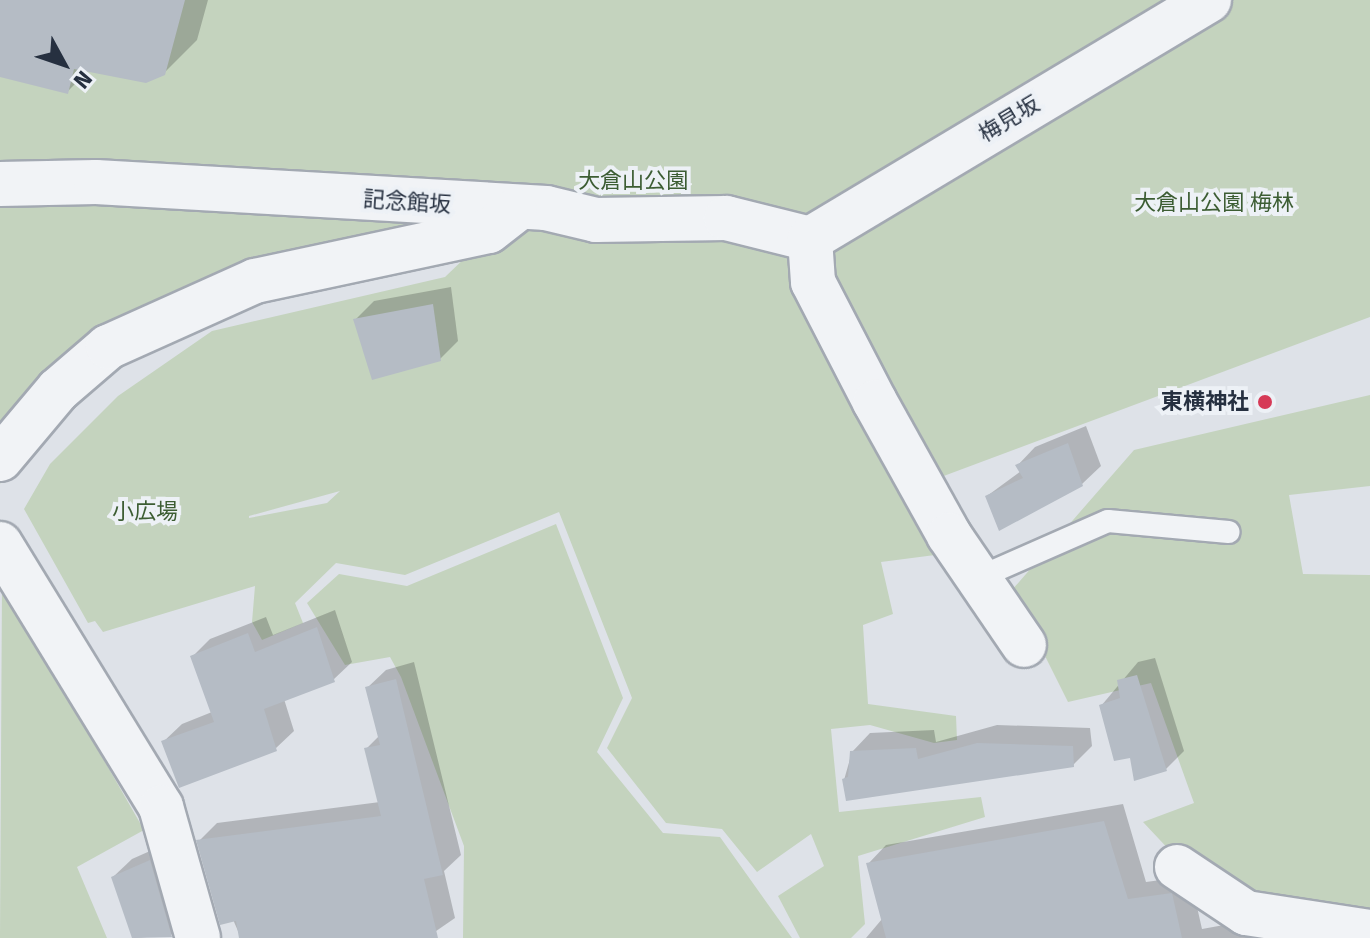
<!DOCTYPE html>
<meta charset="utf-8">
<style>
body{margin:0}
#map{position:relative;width:1370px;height:938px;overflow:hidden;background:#dee2e8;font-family:"Fira Sans","Noto Sans JP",sans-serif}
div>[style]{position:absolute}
.green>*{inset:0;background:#c4d3be}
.shadow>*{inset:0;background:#0003}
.building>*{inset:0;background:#b5bcc5}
.roads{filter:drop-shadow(2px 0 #a3a9b2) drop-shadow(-2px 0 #a3a9b2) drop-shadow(0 2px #a3a9b2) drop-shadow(0 -2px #a3a9b2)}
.lane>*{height:22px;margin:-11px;padding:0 11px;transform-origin:11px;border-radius:11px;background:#f1f3f6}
.street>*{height:44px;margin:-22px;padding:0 22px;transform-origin:22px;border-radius:22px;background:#f1f3f6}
.dots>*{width:22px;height:22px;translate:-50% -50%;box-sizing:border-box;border:4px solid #edf1f6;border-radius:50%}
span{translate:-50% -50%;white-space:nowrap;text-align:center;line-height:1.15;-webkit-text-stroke:8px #edf1f6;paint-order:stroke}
.street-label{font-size:22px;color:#263040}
.park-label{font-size:22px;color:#3c5d33}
.poi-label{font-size:22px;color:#263040;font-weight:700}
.right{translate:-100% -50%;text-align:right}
.north{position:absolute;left:24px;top:24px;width:80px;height:80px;-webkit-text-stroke:6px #edf1f6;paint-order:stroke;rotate:130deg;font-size:22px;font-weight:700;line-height:32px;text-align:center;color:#263040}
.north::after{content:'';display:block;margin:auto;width:28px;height:36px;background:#263040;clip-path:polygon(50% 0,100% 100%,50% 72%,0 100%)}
</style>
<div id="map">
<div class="green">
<div style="clip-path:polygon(evenodd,0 0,1176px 0,1134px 19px,806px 229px,926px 522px,916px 526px,935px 555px,881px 562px,893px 614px,863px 625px,868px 704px,956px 716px,957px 740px,934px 743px,870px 725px,831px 729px,839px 812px,981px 797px,985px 817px,858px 856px,865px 924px,851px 938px,800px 938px,778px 896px,824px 866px,811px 834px,757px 872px,722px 829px,666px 823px,607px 748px,632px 698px,559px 512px,405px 575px,336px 563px,295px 603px,303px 623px,262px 640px,252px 622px,255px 586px,103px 632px,95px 621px,88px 623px,24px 509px,50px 464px,118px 396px,212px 331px,445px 277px,469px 254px,437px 236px,116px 356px,37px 421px,0 484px,0 0,340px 491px,327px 503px,249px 518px,249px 516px,340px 491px)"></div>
<div style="clip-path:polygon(1230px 0,1370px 0,1370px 317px,933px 480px,822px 284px,839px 238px)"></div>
<div style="clip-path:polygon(1370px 395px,1370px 486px,1289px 495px,1303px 574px,1370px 575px,1370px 922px,1327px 917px,1190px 872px,1143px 822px,1194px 803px,1151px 683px,1068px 702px,1012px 590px,1134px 450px)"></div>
<div style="clip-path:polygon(556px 524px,623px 698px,597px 752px,663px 833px,720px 837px,792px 938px,463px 938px,464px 846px,401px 677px,390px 657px,345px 665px,307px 603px,339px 574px,407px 586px)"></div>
<div style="clip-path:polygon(2px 582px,144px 830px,77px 867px,107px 938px,0 938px)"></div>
</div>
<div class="shadow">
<div style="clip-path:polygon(0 0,208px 0,197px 40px,164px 73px,89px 70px,67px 92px,0 75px)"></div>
<div style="clip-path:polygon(451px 287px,458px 341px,440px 359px,356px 319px,374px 301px)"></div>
<div style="clip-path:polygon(1086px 426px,1101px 466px,1082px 484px,987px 496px,1021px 471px,1017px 466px,1035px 447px)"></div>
<div style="clip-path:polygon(335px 610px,352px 662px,333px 680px,284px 699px,294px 731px,275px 749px,163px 742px,182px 724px,212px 712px,192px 657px,210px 639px,266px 617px,273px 635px)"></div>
<div style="clip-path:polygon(1155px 658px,1184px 751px,1166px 769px,1132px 756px,1101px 706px,1138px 662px)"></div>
<div style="clip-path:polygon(414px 662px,461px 855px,444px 871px,455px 918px,426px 938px,241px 938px,199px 841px,217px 823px,380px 802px,366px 749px,379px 736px,367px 688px,386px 670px)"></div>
<div style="clip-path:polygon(997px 725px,1090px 728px,1092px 746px,1073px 765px,844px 780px,852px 752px,870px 733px,934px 730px,936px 742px)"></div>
<div style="clip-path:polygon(1123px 804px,1146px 882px,1190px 876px,1202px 929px,1257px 919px,1297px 938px,866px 938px,882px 919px,868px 864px,886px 845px)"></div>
<div style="clip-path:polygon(168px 843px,189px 917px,171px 935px,134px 938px,113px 877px,132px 859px)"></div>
</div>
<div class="building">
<div style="clip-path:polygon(0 0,185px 0,165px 75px,146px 83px,74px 69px,68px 94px,0 77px)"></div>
<div style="clip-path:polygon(433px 304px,441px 361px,372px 380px,353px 319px)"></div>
<div style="clip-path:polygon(1068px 443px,1083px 486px,999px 531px,985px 496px,1023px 478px,1015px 465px)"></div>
<div style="clip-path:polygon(317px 627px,335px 682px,264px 709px,277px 751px,179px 788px,161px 741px,214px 722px,190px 656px,248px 633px,255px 652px)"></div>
<div style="clip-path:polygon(1137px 675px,1167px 771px,1134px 781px,1130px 758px,1114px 761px,1099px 705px,1120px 698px,1117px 680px)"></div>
<div style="clip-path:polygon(396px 679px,443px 875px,424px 879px,438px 938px,239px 938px,236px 921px,220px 925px,196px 840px,381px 816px,364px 748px,380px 745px,365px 687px)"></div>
<div style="clip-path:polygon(977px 743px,1073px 746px,1074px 767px,846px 801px,842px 779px,848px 777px,850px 751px,916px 748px,918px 759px)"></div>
<div style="clip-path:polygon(1104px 821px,1128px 899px,1172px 893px,1182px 938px,886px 938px,866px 863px)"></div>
<div style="clip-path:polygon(150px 860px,172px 937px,132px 938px,111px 877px)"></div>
</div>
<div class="roads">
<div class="lane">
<div style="left:978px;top:578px;width:142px;rotate:-23.7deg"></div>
<div style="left:1108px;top:521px;width:121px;rotate:5.2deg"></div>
</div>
<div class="street">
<div style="left:0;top:184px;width:96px;rotate:-1.2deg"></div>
<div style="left:96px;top:182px;width:451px;rotate:3.3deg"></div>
<div style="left:546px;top:208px;width:51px;rotate:13.5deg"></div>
<div style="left:596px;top:220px;width:130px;rotate:-0.9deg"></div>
<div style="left:726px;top:218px;width:87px;rotate:14deg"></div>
<div style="left:810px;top:239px;width:465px;rotate:-30.9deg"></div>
<div style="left:810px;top:239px;width:43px;rotate:86deg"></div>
<div style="left:813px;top:282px;width:135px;rotate:62.7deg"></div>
<div style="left:875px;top:402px;width:152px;rotate:60.9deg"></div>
<div style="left:949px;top:535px;width:133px;rotate:55.7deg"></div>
<div style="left:0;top:459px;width:90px;rotate:-50deg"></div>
<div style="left:58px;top:390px;width:66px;rotate:-40.7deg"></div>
<div style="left:108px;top:347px;width:161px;rotate:-24.2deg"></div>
<div style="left:255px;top:281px;width:239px;rotate:-12.1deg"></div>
<div style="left:489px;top:231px;width:33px;rotate:-38deg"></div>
<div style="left:0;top:544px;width:308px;rotate:58.5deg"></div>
<div style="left:161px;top:807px;width:136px;rotate:74.2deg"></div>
<div style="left:1177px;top:867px;width:83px;rotate:33.7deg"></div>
<div style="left:1246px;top:913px;width:125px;rotate:8.7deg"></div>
</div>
</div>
<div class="dots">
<div style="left:1265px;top:402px;background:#d63a57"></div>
</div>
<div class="street-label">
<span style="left:1009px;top:119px;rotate:-31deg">梅見坂</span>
<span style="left:407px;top:202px;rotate:4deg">記念館坂</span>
</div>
<div class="park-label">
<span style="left:633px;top:181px">大倉山公園</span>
<span style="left:1214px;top:203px">大倉山公園 梅林</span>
<span style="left:145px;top:512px">小広場</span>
</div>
<div class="poi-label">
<span class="right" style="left:1249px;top:402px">東横神社</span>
</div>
<div class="north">N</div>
</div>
